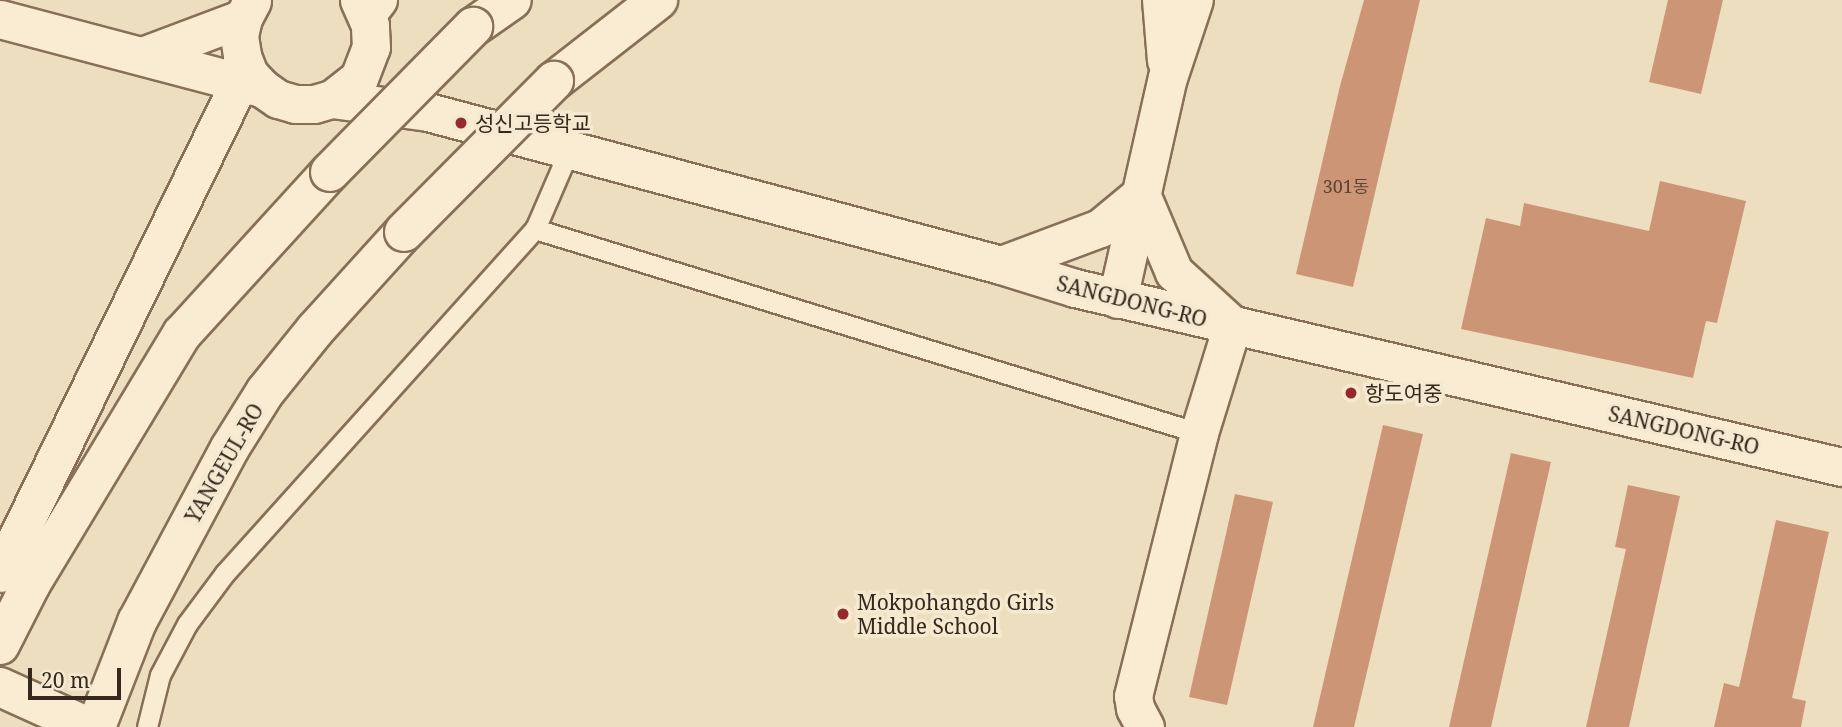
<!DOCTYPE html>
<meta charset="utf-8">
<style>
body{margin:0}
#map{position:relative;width:1842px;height:727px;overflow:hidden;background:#eedec0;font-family:"Noto Serif","Noto Sans KR",serif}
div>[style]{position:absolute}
.building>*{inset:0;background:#cc9676}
.roads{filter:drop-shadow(2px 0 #876f58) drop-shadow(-2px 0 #876f58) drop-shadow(0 2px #876f58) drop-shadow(0 -2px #876f58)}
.service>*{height:19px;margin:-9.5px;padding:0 9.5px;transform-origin:9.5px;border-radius:9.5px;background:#f9ecd3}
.minor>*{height:37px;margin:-18.5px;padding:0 18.5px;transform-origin:18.5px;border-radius:18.5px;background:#f9ecd3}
.tertiary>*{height:38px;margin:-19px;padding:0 19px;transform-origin:19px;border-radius:19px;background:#f9ecd3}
.bridges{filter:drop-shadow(2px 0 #876f58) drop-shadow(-2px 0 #876f58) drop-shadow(0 2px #876f58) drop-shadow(0 -2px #876f58)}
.tertiary-bridge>*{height:38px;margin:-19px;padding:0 19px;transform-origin:19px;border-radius:19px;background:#f9ecd3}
.dots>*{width:19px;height:19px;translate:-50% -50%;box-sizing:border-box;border:4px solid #f5e9d0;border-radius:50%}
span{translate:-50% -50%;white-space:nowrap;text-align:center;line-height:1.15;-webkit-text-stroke:7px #f5e9d0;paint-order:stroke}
.number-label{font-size:18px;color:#5c4433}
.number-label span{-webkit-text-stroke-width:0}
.poi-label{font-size:21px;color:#36281d}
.left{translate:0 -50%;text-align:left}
.street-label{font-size:21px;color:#36281d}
.scale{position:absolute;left:28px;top:668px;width:93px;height:32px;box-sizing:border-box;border:4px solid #36281d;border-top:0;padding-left:9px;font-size:21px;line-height:24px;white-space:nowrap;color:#36281d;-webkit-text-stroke:5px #f5e9d0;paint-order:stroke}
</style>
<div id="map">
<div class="building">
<div style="clip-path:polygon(1364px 0,1420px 0,1353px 287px,1296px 274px,1340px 86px)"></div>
<div style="clip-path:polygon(1668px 0,1723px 0,1701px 94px,1649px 82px)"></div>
<div style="clip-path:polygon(1660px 181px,1746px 201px,1717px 323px,1706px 321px,1693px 378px,1461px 329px,1486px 218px,1520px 226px,1524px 203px,1649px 231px)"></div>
<div style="clip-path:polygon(1383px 425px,1423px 434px,1354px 727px,1313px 727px)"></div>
<div style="clip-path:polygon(1511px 453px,1551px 462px,1491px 727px,1449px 727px)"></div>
<div style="clip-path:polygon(1628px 485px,1680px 496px,1629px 727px,1586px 727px,1626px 549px,1615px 547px)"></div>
<div style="clip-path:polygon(1235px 494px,1273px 502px,1227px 705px,1189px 697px)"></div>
<div style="clip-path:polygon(1776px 520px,1829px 532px,1792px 698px,1806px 701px,1801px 727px,1714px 727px,1724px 683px,1739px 687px)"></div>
</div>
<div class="roads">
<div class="service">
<div style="left:535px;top:229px;width:88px;rotate:-66.6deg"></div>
<div style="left:147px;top:727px;width:54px;rotate:-76deg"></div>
<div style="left:160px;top:675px;width:58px;rotate:-62.1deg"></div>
<div style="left:187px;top:624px;width:64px;rotate:-53.3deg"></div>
<div style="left:225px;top:573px;width:463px;rotate:-48deg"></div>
<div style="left:535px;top:229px;width:695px;rotate:17.08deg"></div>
</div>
<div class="minor">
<div style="left:252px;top:1px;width:19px;rotate:118deg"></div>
<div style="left:243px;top:18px;width:18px;rotate:103deg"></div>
<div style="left:239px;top:36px;width:20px;rotate:81deg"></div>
<div style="left:242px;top:56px;width:19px;rotate:69deg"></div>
<div style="left:249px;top:74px;width:19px;rotate:47deg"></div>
<div style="left:0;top:19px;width:271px;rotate:14.8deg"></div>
<div style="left:262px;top:88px;width:19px;rotate:35deg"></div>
<div style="left:278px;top:99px;width:18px;rotate:16deg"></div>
<div style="left:295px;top:104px;width:19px"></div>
<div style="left:314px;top:104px;width:19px;rotate:-16deg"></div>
<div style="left:332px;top:99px;width:97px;rotate:7.7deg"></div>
<div style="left:428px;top:112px;width:593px;rotate:14.95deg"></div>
<div style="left:1001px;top:265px;width:77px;rotate:17.3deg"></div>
<div style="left:1075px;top:288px;width:788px;rotate:13.14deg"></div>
<div style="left:142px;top:56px;width:108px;rotate:-20.6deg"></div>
<div style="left:332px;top:99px;width:34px;rotate:-38deg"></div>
<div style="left:359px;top:78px;width:33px;rotate:-69deg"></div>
<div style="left:371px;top:47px;width:22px;rotate:-93deg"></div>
<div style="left:370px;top:25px;width:27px;rotate:-114deg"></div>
<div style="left:1001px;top:265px;width:106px;rotate:-20.5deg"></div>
<div style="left:1100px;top:228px;width:53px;rotate:-39.7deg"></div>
<div style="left:1141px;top:194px;width:85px;rotate:67.1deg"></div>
<div style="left:1174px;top:272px;width:79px;rotate:42.4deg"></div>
<div style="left:0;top:573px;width:545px;rotate:-64deg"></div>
<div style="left:1145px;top:727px;width:21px;rotate:-118deg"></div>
<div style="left:1135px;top:708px;width:12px;rotate:-99deg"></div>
<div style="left:1133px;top:696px;width:271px;rotate:-75.9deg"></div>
<div style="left:1199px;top:433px;width:112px;rotate:-72.9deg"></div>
</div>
<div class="tertiary">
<div style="left:1162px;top:0;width:61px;rotate:85.3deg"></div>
<div style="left:367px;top:14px;width:18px;rotate:-52deg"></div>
<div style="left:473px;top:27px;width:47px;rotate:-34.7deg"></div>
<div style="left:554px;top:81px;width:132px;rotate:-37.9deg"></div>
<div style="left:1118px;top:299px;width:227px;rotate:-77.3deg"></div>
<div style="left:1168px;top:78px;width:82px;rotate:-71.6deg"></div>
<div style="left:0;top:645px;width:68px;rotate:-63.1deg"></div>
<div style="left:31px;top:584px;width:292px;rotate:-58.9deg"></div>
<div style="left:182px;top:334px;width:219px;rotate:-47.6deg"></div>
<div style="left:0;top:687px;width:97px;rotate:24.4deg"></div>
<div style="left:96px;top:727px;width:113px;rotate:-68.7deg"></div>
<div style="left:137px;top:622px;width:197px;rotate:-61.9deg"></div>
<div style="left:230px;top:448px;width:66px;rotate:-58deg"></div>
<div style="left:265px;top:392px;width:80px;rotate:-51.1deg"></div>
<div style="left:315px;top:330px;width:132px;rotate:-47.8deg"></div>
</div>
</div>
<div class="bridges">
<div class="tertiary-bridge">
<div style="left:330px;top:172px;width:204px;rotate:-45.4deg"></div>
<div style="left:404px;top:232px;width:213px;rotate:-45.2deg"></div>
</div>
</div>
<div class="dots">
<div style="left:461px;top:123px;background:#96282e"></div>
<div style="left:1351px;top:393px;background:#96282e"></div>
<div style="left:843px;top:614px;background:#96282e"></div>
</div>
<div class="number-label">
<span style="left:1346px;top:186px">301동</span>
</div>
<div class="poi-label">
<span class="left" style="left:475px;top:123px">성신고등학교</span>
<span class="left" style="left:1365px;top:393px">항도여중</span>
<span class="left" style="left:857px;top:614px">Mokpohangdo Girls<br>Middle School</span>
</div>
<div class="street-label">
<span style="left:1132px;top:301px;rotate:14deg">SANGDONG-RO</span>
<span style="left:1684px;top:430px;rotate:13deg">SANGDONG-RO</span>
<span style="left:224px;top:463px;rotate:-60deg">YANGEUL-RO</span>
</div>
<div class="scale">20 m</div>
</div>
